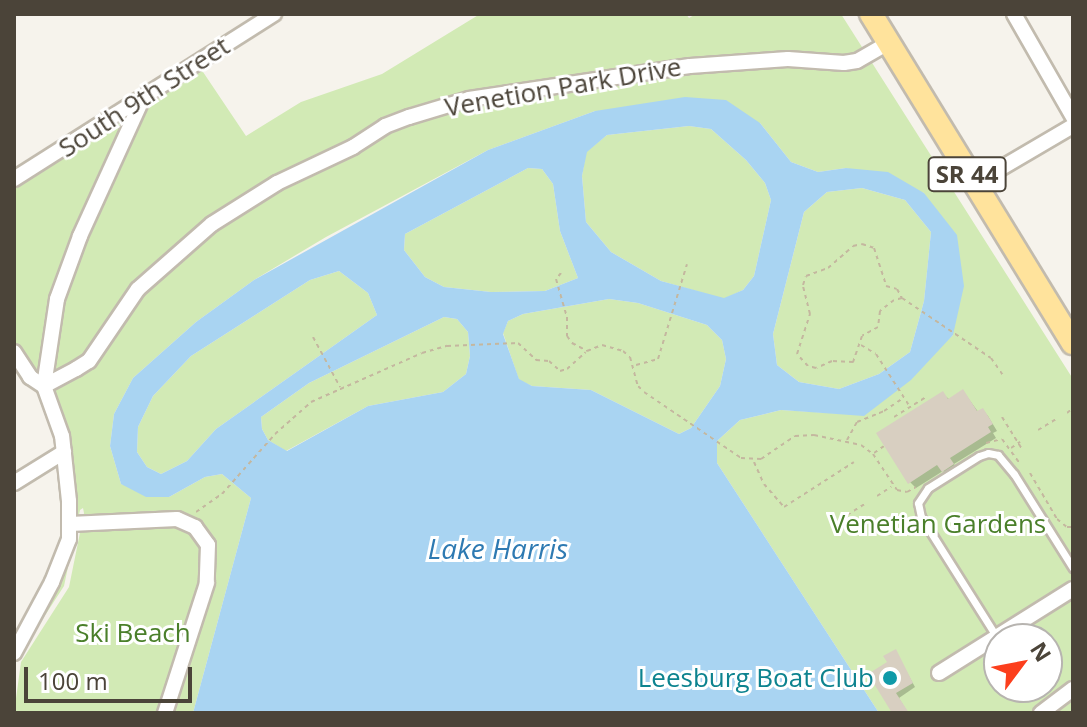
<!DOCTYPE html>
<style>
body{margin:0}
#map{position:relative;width:1087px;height:727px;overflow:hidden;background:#f6f3ec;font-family:"Open Sans",sans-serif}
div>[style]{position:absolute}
.green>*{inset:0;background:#d2eab5}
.water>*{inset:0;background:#a9d4f2}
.shadow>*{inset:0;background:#0003}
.building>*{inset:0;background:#d8cfc1}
.path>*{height:2px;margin-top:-1px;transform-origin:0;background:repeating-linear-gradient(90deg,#c4b79f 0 4px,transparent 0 8px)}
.roads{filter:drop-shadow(2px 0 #c2bbae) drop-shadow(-2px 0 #c2bbae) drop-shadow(0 2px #c2bbae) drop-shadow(0 -2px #c2bbae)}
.service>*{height:7px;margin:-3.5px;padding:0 3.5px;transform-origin:3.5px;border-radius:3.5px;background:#fff}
.minor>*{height:14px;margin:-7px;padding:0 7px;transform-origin:7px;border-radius:7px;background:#fff}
.primary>*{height:22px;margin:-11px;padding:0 11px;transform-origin:11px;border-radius:11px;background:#ffe39c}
.dots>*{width:22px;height:22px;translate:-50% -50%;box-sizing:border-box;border:4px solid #fff;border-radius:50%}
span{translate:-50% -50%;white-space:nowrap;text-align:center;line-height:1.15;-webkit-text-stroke:6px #fff;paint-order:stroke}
.shield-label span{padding:2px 6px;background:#fff;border:2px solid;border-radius:6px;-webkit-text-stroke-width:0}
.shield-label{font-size:24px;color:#4b4439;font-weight:700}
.street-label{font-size:26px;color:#4b4439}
.park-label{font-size:26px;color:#4a7f2a}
.culture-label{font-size:26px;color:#0d838f}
.right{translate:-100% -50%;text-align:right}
.water-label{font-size:28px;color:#2e7ab2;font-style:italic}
.frame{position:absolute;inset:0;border:16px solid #4b4439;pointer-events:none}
.north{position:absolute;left:983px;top:623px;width:80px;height:80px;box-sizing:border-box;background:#fff;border:2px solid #b7b4b0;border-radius:50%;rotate:58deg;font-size:22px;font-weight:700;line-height:32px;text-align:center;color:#4b4439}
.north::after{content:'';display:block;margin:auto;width:28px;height:36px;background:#fc3f1d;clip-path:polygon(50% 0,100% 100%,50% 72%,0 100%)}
.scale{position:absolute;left:24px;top:667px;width:168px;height:36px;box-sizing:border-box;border:4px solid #4b4439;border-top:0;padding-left:10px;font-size:24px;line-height:28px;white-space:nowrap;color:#4b4439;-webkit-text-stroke:6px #fff;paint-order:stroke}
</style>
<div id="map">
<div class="green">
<div style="clip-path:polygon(evenodd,480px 14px,686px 14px,689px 18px,696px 14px,841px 14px,1073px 379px,1073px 713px,879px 713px,717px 463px,717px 441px,740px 420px,781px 410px,864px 415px,953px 335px,924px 193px,846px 168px,818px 172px,791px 162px,760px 123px,595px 111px,488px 150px,326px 237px,254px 280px,196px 322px,133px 378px,114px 414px,110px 446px,121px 484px,169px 497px,205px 477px,222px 474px,251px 498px,193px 713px,14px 713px,21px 662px,69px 587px,84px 513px,83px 508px,80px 510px,64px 586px,20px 654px,67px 532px,68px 490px,44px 393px,14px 348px,14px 182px,197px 63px,246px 136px,301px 102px,382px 74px,480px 14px,999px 639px,1047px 639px,1047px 687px,999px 687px,999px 639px)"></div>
<div style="clip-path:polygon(689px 126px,711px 129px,746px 160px,765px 183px,771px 200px,754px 276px,743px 290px,724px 299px,661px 281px,611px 252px,586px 222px,582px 176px,586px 152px,607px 135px)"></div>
<div style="clip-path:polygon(528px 168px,542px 169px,553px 184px,560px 231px,578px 278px,545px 291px,491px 292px,444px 287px,425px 277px,404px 250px,405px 234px)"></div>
<div style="clip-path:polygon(862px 188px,905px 200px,931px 232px,924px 301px,910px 352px,879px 374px,839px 389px,799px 382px,777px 365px,773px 334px,804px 212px,827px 192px)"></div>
<div style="clip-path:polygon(339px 271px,368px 293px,377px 315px,216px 429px,187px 461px,161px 474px,147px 467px,137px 452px,138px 427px,153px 396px,191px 356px,310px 280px)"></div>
<div style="clip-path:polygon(609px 299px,638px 303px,707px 325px,722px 340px,726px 359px,720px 386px,691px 428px,679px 434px,591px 390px,532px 386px,519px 380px,503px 333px,508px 321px,523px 314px)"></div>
<div style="clip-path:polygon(444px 317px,457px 319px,468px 332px,470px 356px,466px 374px,443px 392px,368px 406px,286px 451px,268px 440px,262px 429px,261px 417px,309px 383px)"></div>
</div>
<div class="water">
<div style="clip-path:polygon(evenodd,685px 97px,726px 100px,760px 123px,791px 162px,818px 172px,846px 168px,888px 172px,924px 193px,957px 235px,964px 286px,953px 335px,911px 380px,864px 416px,781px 410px,740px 420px,717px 441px,717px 463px,879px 713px,193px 713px,251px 498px,222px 474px,205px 477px,169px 497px,146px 497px,121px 484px,110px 446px,114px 414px,133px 378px,196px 322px,254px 280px,488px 150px,595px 111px,685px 97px,689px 126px,711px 129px,746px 160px,765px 183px,771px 200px,754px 276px,743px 290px,724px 298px,661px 281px,611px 252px,586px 222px,582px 176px,587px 152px,607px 135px,689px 126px,685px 97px,528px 168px,542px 169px,553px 184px,560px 231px,578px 278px,545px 291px,491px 292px,444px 287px,425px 277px,404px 250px,405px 234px,528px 168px,685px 97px,862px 188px,905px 200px,931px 232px,924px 301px,910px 352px,879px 374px,839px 389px,799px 382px,777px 365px,773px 334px,804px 212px,827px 192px,862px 188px,685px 97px,339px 271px,368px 293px,377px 315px,216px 429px,187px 461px,161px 474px,147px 467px,137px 452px,138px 427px,153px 396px,191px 356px,310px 280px,339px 271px,685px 97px,609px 299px,638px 303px,707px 325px,722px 340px,726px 359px,720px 386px,691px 428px,679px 434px,591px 390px,532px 386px,519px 379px,503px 334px,508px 321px,523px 314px,609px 299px,685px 97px,444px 317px,457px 319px,468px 332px,470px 356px,466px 374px,443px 392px,368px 406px,287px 451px,268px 440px,262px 429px,261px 417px,309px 383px,444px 317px)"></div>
</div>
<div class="shadow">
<div style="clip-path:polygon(963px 391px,979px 413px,983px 410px,988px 416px,997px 431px,993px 433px,996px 438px,954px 464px,959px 471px,949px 476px,943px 471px,916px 488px,910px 482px,943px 394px,950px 400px)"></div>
<div style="clip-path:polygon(895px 651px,915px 687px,899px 698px,908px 713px,894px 713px,890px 662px)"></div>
</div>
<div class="building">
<div style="clip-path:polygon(963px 389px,977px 411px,983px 408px,993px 424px,988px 427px,991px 432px,950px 458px,954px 464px,942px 472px,937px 465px,908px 484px,876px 433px,943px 391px,948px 399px)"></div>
<div style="clip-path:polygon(896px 649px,913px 683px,896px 693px,909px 713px,892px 713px,868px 674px,887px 662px,883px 656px)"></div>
</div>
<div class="path">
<div style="left:561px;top:273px;width:8px;rotate:130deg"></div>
<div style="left:556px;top:279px;width:40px;rotate:74deg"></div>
<div style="left:567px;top:317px;width:19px;rotate:90deg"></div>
<div style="left:567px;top:336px;width:9px;rotate:54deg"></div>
<div style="left:572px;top:343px;width:17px;rotate:28deg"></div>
<div style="left:587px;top:351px;width:16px;rotate:-22deg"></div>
<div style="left:602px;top:345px;width:22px;rotate:16deg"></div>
<div style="left:623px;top:351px;width:9px;rotate:41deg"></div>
<div style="left:630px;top:357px;width:30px;rotate:75deg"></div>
<div style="left:638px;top:386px;width:8px;rotate:45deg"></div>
<div style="left:644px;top:392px;width:117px;rotate:34.2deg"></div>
<div style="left:741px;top:458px;width:20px;rotate:3deg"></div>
<div style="left:761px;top:459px;width:41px;rotate:-34.1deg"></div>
<div style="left:795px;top:436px;width:19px;rotate:-3deg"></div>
<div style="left:814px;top:435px;width:48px;rotate:12deg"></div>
<div style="left:861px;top:445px;width:15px;rotate:37deg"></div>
<div style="left:873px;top:454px;width:43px;rotate:56.3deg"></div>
<div style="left:897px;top:490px;width:10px;rotate:11deg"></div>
<div style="left:907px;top:492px;width:10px;rotate:-29deg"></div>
<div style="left:902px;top:298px;width:8px;rotate:166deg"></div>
<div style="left:894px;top:300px;width:18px;rotate:142deg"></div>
<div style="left:880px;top:311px;width:16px;rotate:97deg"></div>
<div style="left:878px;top:327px;width:18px;rotate:151deg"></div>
<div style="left:862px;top:336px;width:28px;rotate:109deg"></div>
<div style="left:853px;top:362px;width:21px;rotate:-177deg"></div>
<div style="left:832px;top:361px;width:17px;rotate:156deg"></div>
<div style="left:816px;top:368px;width:8px;rotate:-166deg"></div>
<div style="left:808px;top:366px;width:16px;rotate:-133deg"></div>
<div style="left:797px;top:354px;width:42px;rotate:-72deg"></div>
<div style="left:810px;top:314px;width:30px;rotate:-104deg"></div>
<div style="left:803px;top:285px;width:9px;rotate:-72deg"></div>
<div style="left:806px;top:276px;width:23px;rotate:-20deg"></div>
<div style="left:828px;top:268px;width:33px;rotate:-41deg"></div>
<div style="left:853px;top:246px;width:9px;rotate:-13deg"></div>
<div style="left:862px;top:244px;width:13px;rotate:18deg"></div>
<div style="left:874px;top:248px;width:40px;rotate:72deg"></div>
<div style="left:886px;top:286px;width:11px;rotate:15deg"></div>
<div style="left:897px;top:289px;width:10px;rotate:61deg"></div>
<div style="left:902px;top:298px;width:107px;rotate:34deg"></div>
<div style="left:991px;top:358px;width:21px;rotate:55deg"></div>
<div style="left:313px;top:337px;width:57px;rotate:61.6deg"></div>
<div style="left:861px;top:345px;width:17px;rotate:31deg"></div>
<div style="left:876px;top:354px;width:63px;rotate:57.3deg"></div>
<div style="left:636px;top:365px;width:23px;rotate:-15deg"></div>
<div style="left:658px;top:359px;width:99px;rotate:-73deg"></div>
<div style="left:1067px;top:413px;width:8px;rotate:-40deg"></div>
<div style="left:894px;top:417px;width:38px;rotate:-32deg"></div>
<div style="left:1002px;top:417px;width:38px;rotate:58deg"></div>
<div style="left:1038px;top:430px;width:21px;rotate:-31deg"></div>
<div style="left:847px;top:440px;width:21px;rotate:-61deg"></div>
<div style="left:857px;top:422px;width:29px;rotate:-22deg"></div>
<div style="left:884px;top:411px;width:23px;rotate:-34deg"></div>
<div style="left:986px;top:443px;width:16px;rotate:-14deg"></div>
<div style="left:1002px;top:439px;width:29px;rotate:54deg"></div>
<div style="left:1011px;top:448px;width:11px;rotate:-34deg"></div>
<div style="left:874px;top:453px;width:12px;rotate:-35deg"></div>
<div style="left:754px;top:462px;width:24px;rotate:66deg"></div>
<div style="left:764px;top:484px;width:30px;rotate:49deg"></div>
<div style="left:784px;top:507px;width:83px;rotate:-32.7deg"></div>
<div style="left:1030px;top:473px;width:53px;rotate:59.6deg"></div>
<div style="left:1057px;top:519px;width:13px;rotate:39deg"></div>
<div style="left:1067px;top:527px;width:6px"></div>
<div style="left:877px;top:496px;width:17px;rotate:-33deg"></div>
<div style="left:196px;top:512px;width:32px;rotate:-35deg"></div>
<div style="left:222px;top:494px;width:80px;rotate:-48.5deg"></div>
<div style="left:275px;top:434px;width:48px;rotate:-41.6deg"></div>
<div style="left:311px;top:402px;width:121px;rotate:-23.8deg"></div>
<div style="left:422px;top:353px;width:26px;rotate:-16deg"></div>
<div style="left:447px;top:346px;width:71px;rotate:-2.4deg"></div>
<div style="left:518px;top:343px;width:25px;rotate:43deg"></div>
<div style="left:536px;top:360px;width:13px;rotate:4deg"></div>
<div style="left:549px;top:361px;width:15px;rotate:42deg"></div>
<div style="left:560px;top:371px;width:7px;rotate:-16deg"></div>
<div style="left:567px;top:369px;width:25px;rotate:-42deg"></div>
<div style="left:847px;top:515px;width:22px;rotate:-32deg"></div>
</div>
<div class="roads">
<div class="service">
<div style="left:996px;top:636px;width:141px;rotate:-122.2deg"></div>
<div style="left:921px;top:517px;width:14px;rotate:-102deg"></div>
<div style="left:918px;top:503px;width:18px;rotate:-56deg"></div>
<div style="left:928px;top:488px;width:60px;rotate:-32.1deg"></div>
<div style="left:979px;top:456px;width:9px;rotate:-18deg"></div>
<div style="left:988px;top:453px;width:10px;rotate:11deg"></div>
<div style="left:998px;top:455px;width:25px;rotate:50deg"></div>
<div style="left:1014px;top:474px;width:111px;rotate:57.9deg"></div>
</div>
<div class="minor">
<div style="left:1014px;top:14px;width:119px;rotate:60.2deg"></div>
<div style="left:14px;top:179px;width:308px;rotate:-32.4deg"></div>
<div style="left:974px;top:184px;width:115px;rotate:-30.4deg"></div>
<div style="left:14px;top:352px;width:30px;rotate:57deg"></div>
<div style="left:30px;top:377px;width:17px;rotate:33deg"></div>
<div style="left:44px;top:386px;width:36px;rotate:-28deg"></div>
<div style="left:76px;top:369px;width:15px;rotate:-32deg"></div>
<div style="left:89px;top:361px;width:87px;rotate:-55.8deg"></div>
<div style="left:138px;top:289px;width:98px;rotate:-41.3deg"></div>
<div style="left:212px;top:224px;width:77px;rotate:-32.2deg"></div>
<div style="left:277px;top:183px;width:84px;rotate:-25.3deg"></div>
<div style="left:353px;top:147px;width:38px;rotate:-33deg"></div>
<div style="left:385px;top:126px;width:26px;rotate:-21deg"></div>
<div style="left:409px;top:117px;width:63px;rotate:-16.7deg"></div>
<div style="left:469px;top:99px;width:223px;rotate:-8.5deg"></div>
<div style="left:690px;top:66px;width:98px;rotate:-4.1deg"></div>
<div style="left:788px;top:59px;width:56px;rotate:4.1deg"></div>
<div style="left:844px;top:63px;width:13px;rotate:-9deg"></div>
<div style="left:857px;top:61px;width:36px;rotate:-30deg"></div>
<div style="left:14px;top:483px;width:59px;rotate:-31.8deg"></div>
<div style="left:70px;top:524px;width:107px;rotate:-2.7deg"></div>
<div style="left:177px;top:519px;width:20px;rotate:24deg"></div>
<div style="left:195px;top:527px;width:22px;rotate:54deg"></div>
<div style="left:208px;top:545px;width:38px;rotate:92deg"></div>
<div style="left:207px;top:583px;width:137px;rotate:107.9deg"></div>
<div style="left:14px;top:653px;width:81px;rotate:-61.8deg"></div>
<div style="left:52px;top:582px;width:46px;rotate:-68.4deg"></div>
<div style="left:69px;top:539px;width:38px;rotate:-90deg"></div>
<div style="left:69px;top:501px;width:65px;rotate:-96.1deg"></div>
<div style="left:62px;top:436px;width:53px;rotate:-109.8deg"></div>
<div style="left:44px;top:386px;width:88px;rotate:-81.5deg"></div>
<div style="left:57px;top:299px;width:67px;rotate:-69.9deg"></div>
<div style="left:80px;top:236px;width:152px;rotate:-65.5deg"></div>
<div style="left:939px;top:673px;width:158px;rotate:-32.1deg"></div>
<div style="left:1041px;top:713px;width:40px;rotate:-37deg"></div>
</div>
<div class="primary">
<div style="left:871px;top:14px;width:386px;rotate:58.5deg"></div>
</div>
</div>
<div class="dots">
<div style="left:890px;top:678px;background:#0f9aa8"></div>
</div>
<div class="shield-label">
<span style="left:967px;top:174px">SR 44</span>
</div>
<div class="street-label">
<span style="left:563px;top:87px;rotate:-10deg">Venetion Park Drive</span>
<span style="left:144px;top:97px;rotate:-33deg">South 9th Street</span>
</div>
<div class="park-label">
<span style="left:938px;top:524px">Venetian Gardens</span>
<span style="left:133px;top:633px">Ski Beach</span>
</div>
<div class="culture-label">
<span class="right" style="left:874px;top:678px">Leesburg Boat Club</span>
</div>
<div class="water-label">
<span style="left:498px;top:548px">Lake Harris</span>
</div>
<div class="frame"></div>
<div class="north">N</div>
<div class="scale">100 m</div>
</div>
